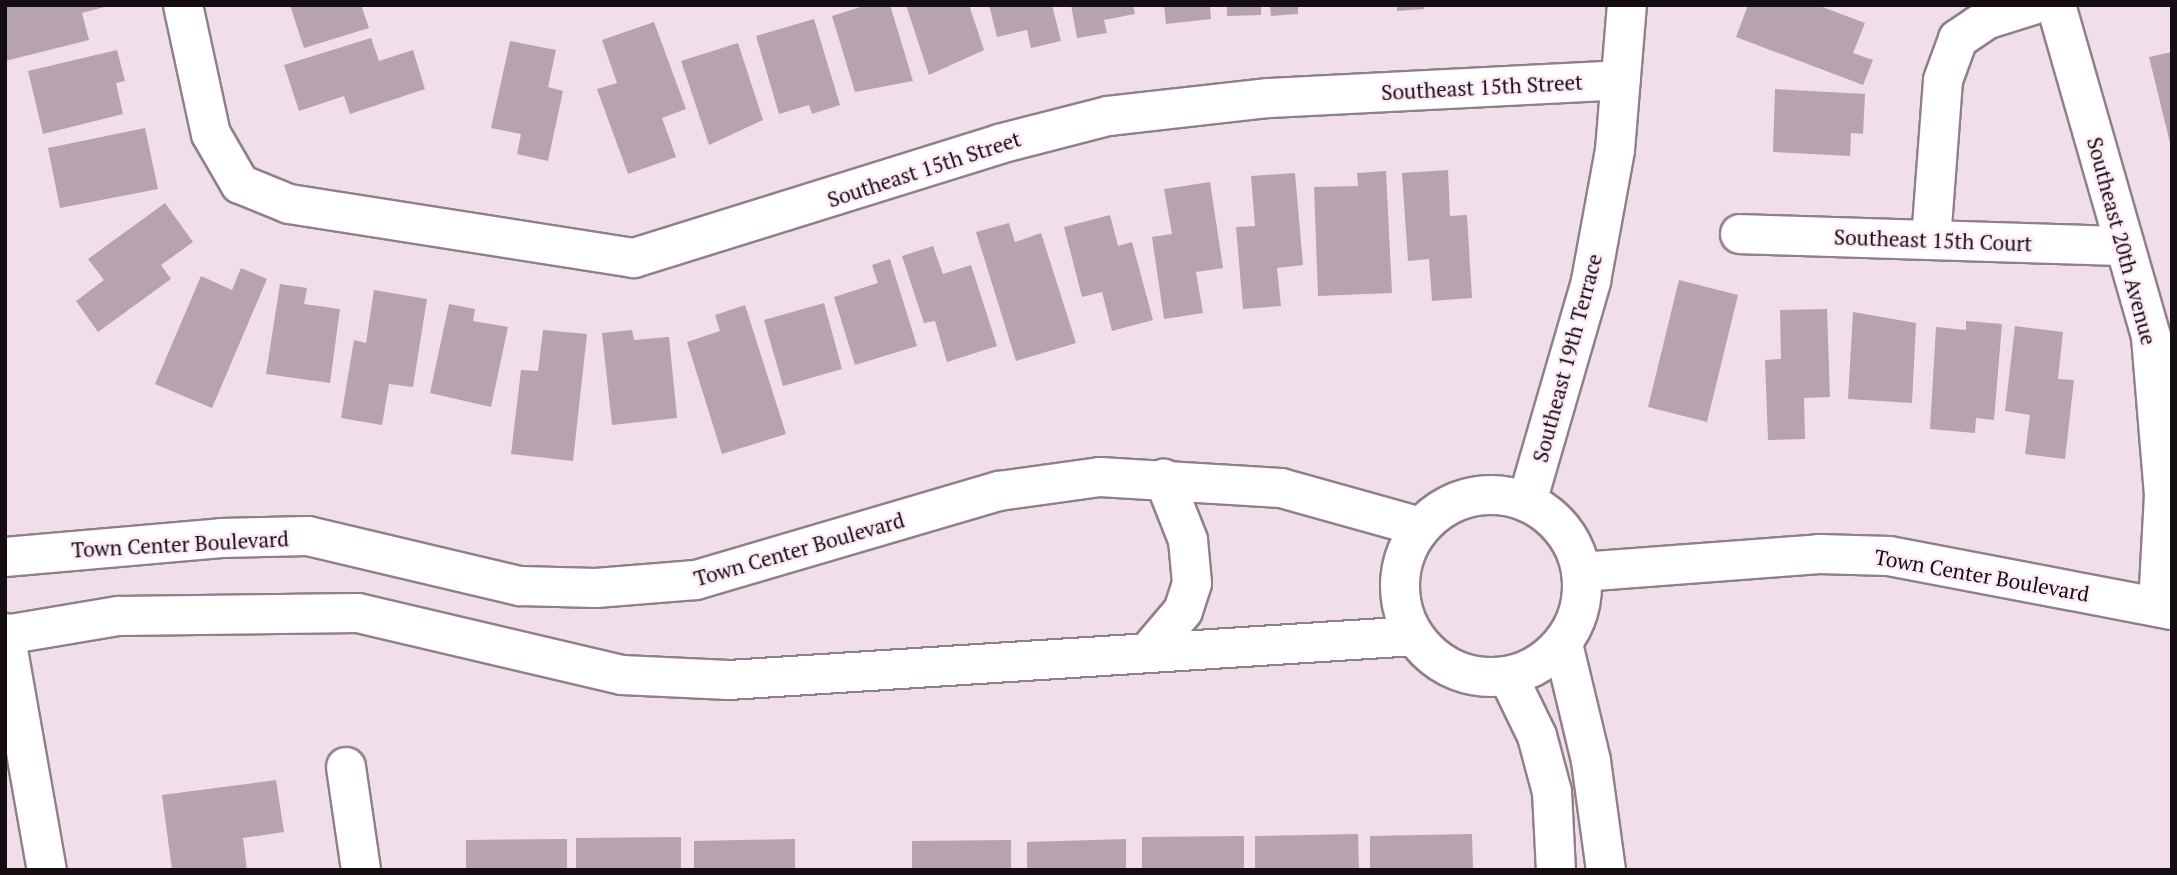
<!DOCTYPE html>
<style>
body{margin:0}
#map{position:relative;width:2177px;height:875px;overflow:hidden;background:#f1deeb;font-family:"PT Serif",serif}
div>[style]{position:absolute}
.building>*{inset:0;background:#b6a3af}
.roads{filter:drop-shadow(2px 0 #917f8b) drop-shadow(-2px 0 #917f8b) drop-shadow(0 2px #917f8b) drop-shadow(0 -2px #917f8b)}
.minor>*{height:38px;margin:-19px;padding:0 19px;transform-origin:19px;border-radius:19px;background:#fff}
.minor>.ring{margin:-19px;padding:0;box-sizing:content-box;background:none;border:38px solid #fff;border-radius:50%}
span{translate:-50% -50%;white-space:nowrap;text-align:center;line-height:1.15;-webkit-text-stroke:5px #ffebf8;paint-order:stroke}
.street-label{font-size:21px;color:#140e12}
.frame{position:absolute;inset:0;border:7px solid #140e12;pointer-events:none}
</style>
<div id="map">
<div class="building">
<div style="clip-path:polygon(5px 5px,108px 5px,108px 6px,82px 13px,89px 40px,5px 61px)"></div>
<div style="clip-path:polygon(290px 5px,361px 5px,369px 28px,304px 48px)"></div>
<div style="clip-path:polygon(867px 5px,890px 5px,913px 81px,855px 92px,832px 16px)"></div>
<div style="clip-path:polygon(906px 5px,969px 5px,984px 50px,929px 75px)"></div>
<div style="clip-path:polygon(989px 5px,1052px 5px,1061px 41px,1031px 48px,1027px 30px,997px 37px)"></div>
<div style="clip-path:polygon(1071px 5px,1133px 5px,1135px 14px,1104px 20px,1107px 33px,1077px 38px)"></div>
<div style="clip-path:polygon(1164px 5px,1210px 5px,1211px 19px,1166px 24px)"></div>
<div style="clip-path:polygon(1227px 5px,1261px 5px,1261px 15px,1227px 16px)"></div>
<div style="clip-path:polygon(1270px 5px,1298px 5px,1298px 14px,1271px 16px)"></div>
<div style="clip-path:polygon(1397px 5px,1424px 5px,1424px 9px,1397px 11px)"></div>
<div style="clip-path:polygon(1748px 5px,1817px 5px,1865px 23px,1853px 53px,1873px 60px,1863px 85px,1736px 37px)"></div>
<div style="clip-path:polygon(814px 19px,840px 105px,812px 114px,809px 105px,779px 114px,756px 36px)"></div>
<div style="clip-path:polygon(654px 22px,686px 109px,662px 118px,676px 157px,628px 174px,597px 89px,617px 83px,602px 40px)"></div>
<div style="clip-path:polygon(371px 38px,379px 61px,413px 50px,425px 89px,350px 114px,344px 96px,299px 111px,284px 65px)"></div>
<div style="clip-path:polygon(510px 41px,556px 50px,548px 87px,563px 91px,548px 161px,517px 154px,521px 134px,491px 128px)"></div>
<div style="clip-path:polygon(738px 43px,763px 120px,709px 145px,681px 61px)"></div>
<div style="clip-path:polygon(117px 50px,125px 81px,116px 83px,123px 114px,43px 134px,28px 71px)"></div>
<div style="clip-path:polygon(2172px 52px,2172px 147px,2171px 147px,2149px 57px)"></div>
<div style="clip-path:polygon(1775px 89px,1865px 94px,1863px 134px,1851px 133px,1850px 156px,1773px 152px)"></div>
<div style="clip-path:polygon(145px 128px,158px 189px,60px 208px,48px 148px)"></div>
<div style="clip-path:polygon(1448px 170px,1450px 216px,1467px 215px,1472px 298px,1432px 301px,1429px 259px,1408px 261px,1402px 173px)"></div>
<div style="clip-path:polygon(1386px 171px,1392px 293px,1318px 296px,1314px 187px,1358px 186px,1357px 173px)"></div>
<div style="clip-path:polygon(1295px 173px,1303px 265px,1277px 268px,1281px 306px,1243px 309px,1236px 227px,1255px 226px,1251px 176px)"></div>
<div style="clip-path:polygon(1210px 182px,1223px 268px,1196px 272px,1203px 313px,1164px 319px,1152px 237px,1172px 234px,1164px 189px)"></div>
<div style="clip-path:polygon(165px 203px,193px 242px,161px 265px,171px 279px,98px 332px,76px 301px,104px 280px,88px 259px)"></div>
<div style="clip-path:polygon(1110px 215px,1118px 246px,1132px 242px,1153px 320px,1112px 331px,1102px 292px,1082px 297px,1064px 227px)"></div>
<div style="clip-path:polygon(1009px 223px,1015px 242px,1041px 233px,1076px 343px,1016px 361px,976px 232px)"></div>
<div style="clip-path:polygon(933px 246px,943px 274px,971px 265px,997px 346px,947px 362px,935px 321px,924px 323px,902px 256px)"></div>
<div style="clip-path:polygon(890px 259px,917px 346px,855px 365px,834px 297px,878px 283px,872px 265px)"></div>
<div style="clip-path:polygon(241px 268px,267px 279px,212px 408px,155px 384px,201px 276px,232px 290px)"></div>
<div style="clip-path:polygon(1679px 280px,1738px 295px,1707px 422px,1648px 407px)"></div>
<div style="clip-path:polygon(280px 284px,307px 288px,304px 304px,340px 309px,330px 383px,266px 374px)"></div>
<div style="clip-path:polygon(374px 290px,427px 299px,413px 387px,389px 384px,382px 425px,341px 418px,354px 340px,366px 343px)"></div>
<div style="clip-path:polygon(824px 303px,842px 369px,783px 386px,764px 320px)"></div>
<div style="clip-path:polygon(449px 304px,475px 309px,473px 321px,508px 327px,491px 407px,430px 393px)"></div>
<div style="clip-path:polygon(745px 305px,786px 434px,722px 454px,687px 342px,720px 331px,715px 315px)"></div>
<div style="clip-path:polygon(1827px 309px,1830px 397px,1804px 398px,1805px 439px,1768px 440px,1765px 360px,1781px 359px,1780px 310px)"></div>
<div style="clip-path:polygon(1853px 312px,1916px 323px,1912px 403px,1848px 399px)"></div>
<div style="clip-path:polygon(1966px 321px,2002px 324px,1994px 420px,1976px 418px,1975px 433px,1930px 429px,1936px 327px,1966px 330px)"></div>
<div style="clip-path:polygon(2015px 326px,2063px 332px,2058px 379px,2074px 380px,2065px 459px,2025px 454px,2030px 415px,2005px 411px)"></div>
<div style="clip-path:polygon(543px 330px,587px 334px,573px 461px,511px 454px,521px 370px,538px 371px)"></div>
<div style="clip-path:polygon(632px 330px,634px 340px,669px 337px,677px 418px,612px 425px,602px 333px)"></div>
<div style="clip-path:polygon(276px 780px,284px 832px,243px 838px,247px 870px,172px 870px,162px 795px)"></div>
<div style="clip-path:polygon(1358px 834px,1359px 870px,1255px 870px,1255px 836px)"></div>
<div style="clip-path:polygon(1472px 834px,1473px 870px,1370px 870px,1370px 836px)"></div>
<div style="clip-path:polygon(1244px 836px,1244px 870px,1142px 870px,1142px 837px)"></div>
<div style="clip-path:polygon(681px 837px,681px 870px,576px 870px,576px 838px)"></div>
<div style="clip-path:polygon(567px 839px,567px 870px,466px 870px,466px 840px)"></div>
<div style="clip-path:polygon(795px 839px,795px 870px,694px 870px,694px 841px)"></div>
<div style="clip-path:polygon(1126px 839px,1126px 870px,1027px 870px,1027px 842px)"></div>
<div style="clip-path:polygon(1011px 840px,1011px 870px,912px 870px,912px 841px)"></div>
</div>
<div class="roads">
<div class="minor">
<div style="left:183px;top:5px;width:132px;rotate:77.8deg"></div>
<div style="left:211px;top:134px;width:58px;rotate:59.9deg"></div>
<div style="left:240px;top:184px;width:53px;rotate:22.2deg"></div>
<div style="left:289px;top:204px;width:349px;rotate:8.9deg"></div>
<div style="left:634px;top:258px;width:382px;rotate:-17.3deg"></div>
<div style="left:999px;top:144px;width:113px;rotate:-14.4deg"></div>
<div style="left:1108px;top:116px;width:162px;rotate:-6.4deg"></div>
<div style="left:1269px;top:98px;width:352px;rotate:-2.9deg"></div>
<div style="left:2056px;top:5px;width:345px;rotate:74deg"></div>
<div style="left:2151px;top:337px;width:159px;rotate:85.3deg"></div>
<div style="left:2164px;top:495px;width:112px;rotate:93.1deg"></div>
<div style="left:1740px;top:234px;width:385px;rotate:1.8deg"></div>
<div style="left:1931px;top:240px;width:160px;rotate:-85.7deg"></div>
<div style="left:1943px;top:80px;width:44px;rotate:-69.9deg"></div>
<div style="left:1958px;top:39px;width:36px;rotate:-34deg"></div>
<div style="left:1988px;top:19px;width:47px;rotate:-17.3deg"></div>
<div class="ring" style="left:1400px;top:495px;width:144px;height:144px"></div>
<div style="left:1527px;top:502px;width:230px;rotate:-73.8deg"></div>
<div style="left:1591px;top:281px;width:133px;rotate:-79.6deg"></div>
<div style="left:1615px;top:150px;width:145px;rotate:-85.3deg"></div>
<div style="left:5px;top:557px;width:217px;rotate:-5deg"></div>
<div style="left:221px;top:538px;width:87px;rotate:-1.3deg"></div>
<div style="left:308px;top:536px;width:218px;rotate:13.3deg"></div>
<div style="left:520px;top:586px;width:76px;rotate:1.5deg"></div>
<div style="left:596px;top:588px;width:100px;rotate:-4.6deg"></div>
<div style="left:696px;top:580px;width:316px;rotate:-16.4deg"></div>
<div style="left:999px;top:491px;width:102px;rotate:-7.9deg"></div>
<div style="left:1100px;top:477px;width:181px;rotate:3.5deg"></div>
<div style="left:1281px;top:488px;width:145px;rotate:15.6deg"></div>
<div style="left:1581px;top:572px;width:239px;rotate:-4.3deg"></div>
<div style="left:1819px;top:554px;width:70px;rotate:1.6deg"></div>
<div style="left:1889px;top:556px;width:288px;rotate:10.8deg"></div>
<div style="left:5px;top:633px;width:241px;rotate:80deg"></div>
<div style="left:5px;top:635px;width:116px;rotate:-9.5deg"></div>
<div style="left:119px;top:616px;width:239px;rotate:-0.7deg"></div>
<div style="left:358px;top:613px;width:271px;rotate:13.2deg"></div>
<div style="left:622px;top:675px;width:107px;rotate:2.7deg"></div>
<div style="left:729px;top:680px;width:687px;rotate:-3.67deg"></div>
<div style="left:1563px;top:644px;width:120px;rotate:76.5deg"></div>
<div style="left:1591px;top:761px;width:110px;rotate:82.2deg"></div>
<div style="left:1148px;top:652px;width:54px;rotate:-49.5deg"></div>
<div style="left:1183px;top:611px;width:29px;rotate:-72deg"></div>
<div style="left:1192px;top:583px;width:43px;rotate:-95.3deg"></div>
<div style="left:1188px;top:540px;width:66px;rotate:-111.5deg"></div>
<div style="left:1508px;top:676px;width:67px;rotate:64.2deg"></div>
<div style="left:1537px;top:736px;width:58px;rotate:75deg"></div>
<div style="left:1552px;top:792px;width:78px;rotate:87.1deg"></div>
<div style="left:346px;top:767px;width:104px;rotate:81.7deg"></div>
</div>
</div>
<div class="street-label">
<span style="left:1482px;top:87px;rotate:-3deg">Southeast 15th Street</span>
<span style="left:924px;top:169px;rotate:-18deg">Southeast 15th Street</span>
<span style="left:1933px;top:240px;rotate:2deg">Southeast 15th Court</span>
<span style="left:2122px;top:241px;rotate:75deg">Southeast 20th Avenue</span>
<span style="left:1567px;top:358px;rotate:-75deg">Southeast 19th Terrace</span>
<span style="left:180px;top:544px;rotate:-3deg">Town Center Boulevard</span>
<span style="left:799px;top:549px;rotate:-16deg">Town Center Boulevard</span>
<span style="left:1982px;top:575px;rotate:10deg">Town Center Boulevard</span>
</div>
<div class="frame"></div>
</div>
